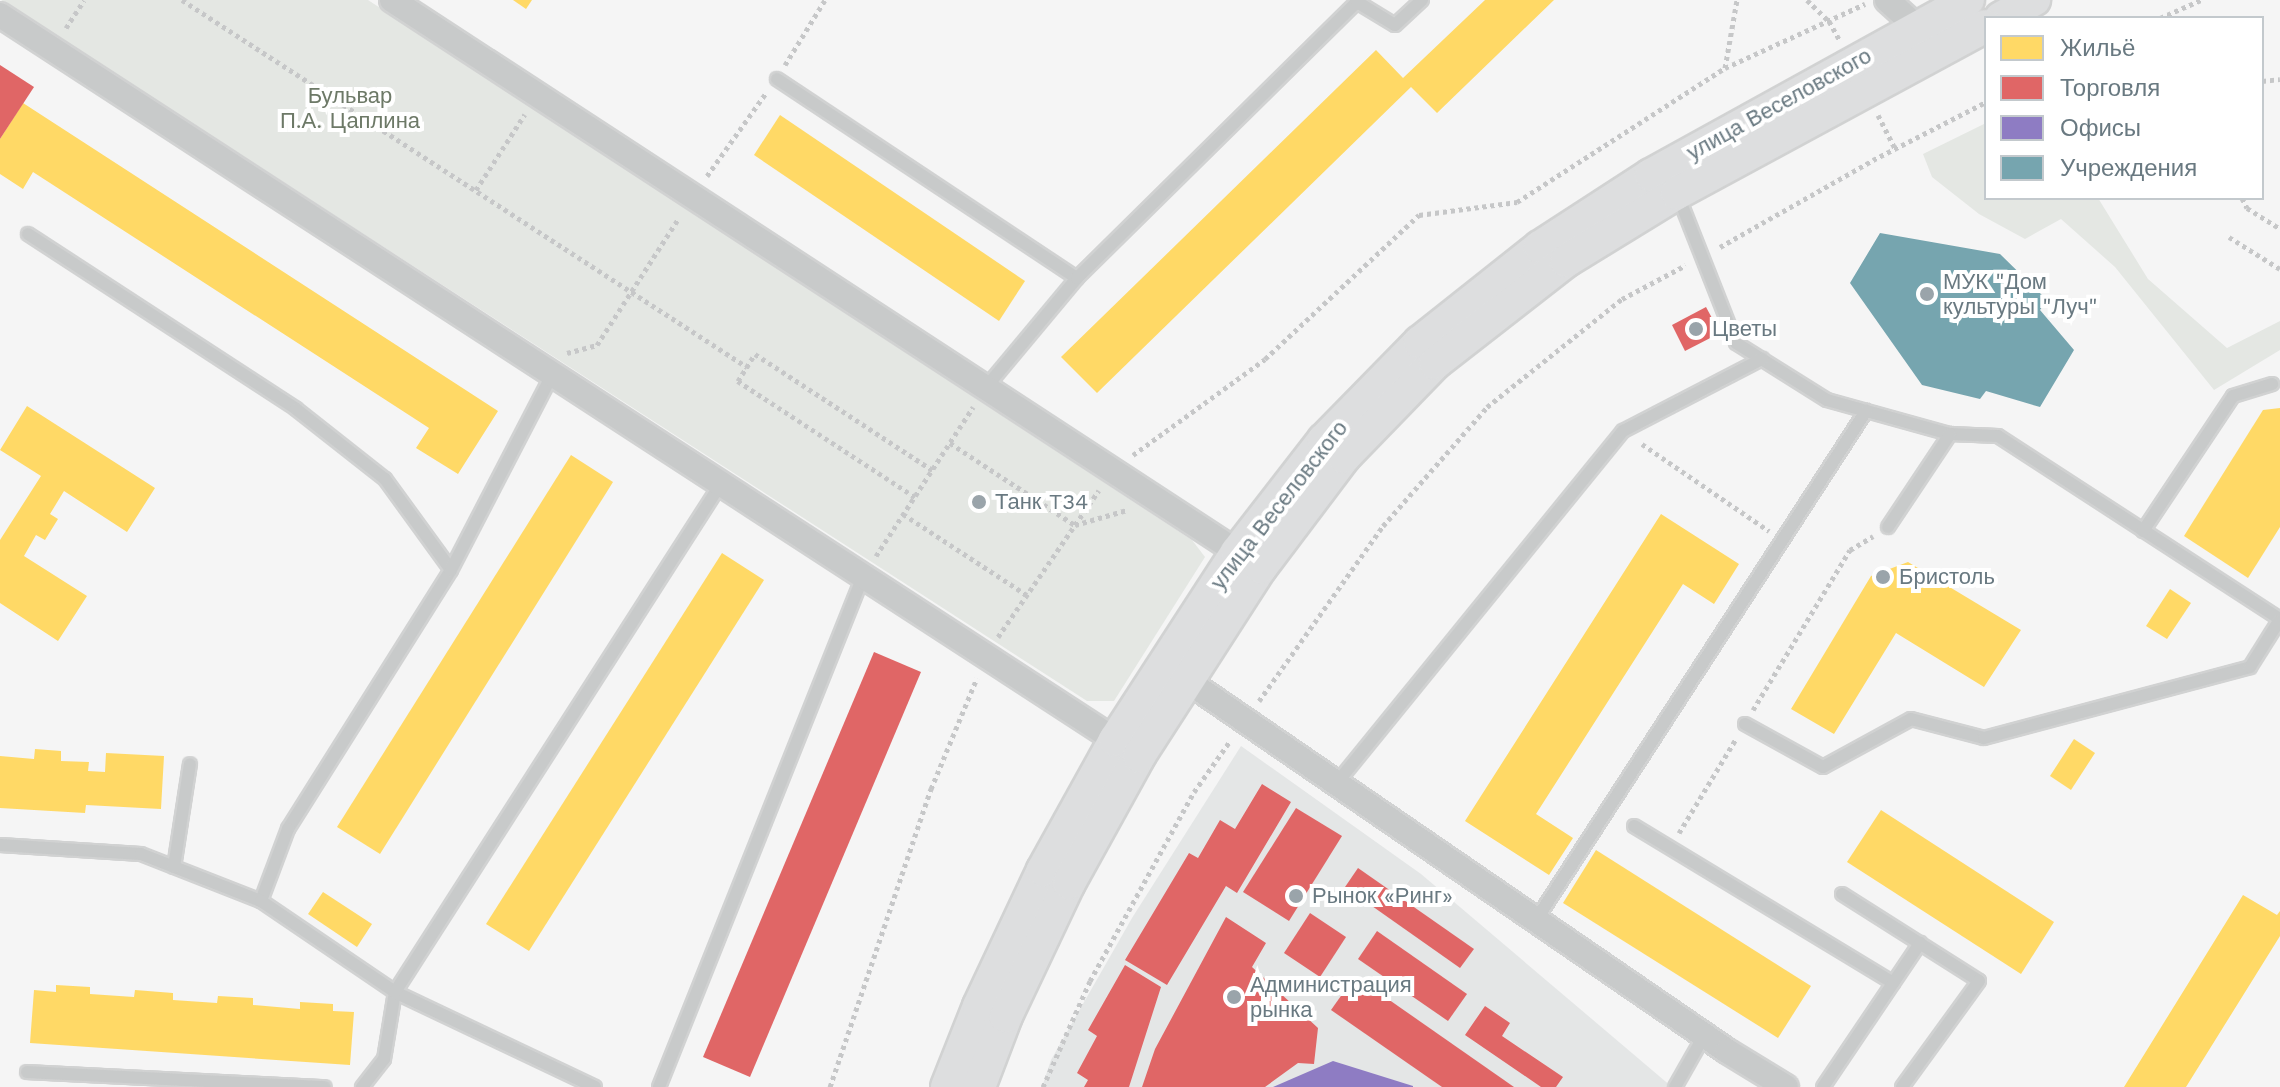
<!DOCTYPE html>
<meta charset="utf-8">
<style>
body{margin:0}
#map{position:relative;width:2280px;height:1087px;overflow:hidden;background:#f5f5f5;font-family:"Work Sans",sans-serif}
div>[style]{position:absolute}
.built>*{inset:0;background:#e4e6e6}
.green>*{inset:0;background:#e4e7e3}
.homes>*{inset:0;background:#ffd966}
.shops>*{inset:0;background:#e06666}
.offices>*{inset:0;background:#8e7cc3}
.public>*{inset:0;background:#76a5af}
.path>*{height:5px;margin-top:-2.5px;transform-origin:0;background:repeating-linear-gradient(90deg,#c6c7c8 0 4px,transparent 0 8px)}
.roads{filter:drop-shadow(2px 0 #d1d2d2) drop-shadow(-2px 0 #d1d2d2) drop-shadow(0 2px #d1d2d2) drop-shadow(0 -2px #d1d2d2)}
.service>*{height:12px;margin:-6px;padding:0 6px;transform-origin:6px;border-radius:6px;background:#c8caca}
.minor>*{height:24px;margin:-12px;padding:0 12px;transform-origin:12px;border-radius:12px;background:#c8caca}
.secondary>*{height:32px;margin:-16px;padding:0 16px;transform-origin:16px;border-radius:16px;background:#dddedf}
.dots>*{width:22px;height:22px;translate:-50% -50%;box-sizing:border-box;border:4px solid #fff;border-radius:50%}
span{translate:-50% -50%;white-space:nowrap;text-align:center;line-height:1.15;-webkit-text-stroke:8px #fff;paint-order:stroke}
.park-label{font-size:22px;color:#6d7967}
.street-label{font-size:22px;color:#697981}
.poi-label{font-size:22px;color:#697981}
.left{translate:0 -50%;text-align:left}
.legend{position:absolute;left:1984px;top:16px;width:280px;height:184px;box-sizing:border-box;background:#fff;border:2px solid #c3c9cd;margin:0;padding:10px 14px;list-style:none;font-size:24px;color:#697981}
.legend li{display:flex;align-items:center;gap:16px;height:40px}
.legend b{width:40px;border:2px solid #c3c9cd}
</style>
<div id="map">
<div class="built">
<div style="clip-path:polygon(1241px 746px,1421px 874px,1672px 1087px,1042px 1087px,1051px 1060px,1132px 918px)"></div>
</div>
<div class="green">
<div style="clip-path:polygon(1px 0,368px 0,1192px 540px,1205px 557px,1114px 701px,1087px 701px)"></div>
<div style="clip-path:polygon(1986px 123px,1986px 198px,2098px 198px,2148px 279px,2227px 348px,2280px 321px,2280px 350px,2214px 390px,2115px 267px,2061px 219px,2025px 239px,1979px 214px,1932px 177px,1923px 154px)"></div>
</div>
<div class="homes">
<div style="clip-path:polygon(513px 0,532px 0,526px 9px)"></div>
<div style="clip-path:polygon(1485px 0,1554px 0,1437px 113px,1411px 87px,1097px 393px,1061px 357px,1376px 50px,1403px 78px)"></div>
<div style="clip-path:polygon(23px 103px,498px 411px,458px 474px,416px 448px,429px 428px,33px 172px,23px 189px,0 174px,0 139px)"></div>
<div style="clip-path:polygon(780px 115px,1025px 281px,999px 321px,754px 155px)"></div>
<div style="clip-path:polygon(27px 406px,155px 488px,127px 532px,64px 491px,50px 514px,58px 519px,45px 540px,36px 535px,24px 556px,87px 596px,58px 641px,0 603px,0 540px,41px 476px,0 450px)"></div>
<div style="clip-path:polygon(2280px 408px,2280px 527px,2248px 578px,2184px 536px,2263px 410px)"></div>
<div style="clip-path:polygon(571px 455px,613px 482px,380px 854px,337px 827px)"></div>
<div style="clip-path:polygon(1661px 514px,1739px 564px,1714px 604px,1683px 584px,1536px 814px,1573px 838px,1549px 875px,1465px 821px)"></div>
<div style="clip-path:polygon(722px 553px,764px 580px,529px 951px,486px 924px)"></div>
<div style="clip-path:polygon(1908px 562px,2021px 630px,1984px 687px,1896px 633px,1834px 734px,1791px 709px,1871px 576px)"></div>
<div style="clip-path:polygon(2170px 589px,2191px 603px,2167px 639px,2146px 626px)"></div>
<div style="clip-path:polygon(2074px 739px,2095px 753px,2071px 790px,2050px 776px)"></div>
<div style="clip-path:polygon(35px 749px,61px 751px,61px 761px,89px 762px,88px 771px,105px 772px,106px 753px,164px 756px,161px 809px,86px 805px,85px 813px,0 808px,0 756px,34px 759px)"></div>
<div style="clip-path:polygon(1881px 810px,2054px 922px,2021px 974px,1847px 862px)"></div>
<div style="clip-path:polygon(1596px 850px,1811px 986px,1778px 1038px,1563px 903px)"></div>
<div style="clip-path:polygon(323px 892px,372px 924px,357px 947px,308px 914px)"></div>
<div style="clip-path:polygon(2243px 895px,2277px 915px,2280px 911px,2280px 936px,2186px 1087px,2124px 1087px)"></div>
<div style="clip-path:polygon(56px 985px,90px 987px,90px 994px,134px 997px,135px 990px,173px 993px,173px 1000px,217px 1003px,218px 996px,253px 998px,253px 1005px,300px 1009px,300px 1002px,333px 1004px,333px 1011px,354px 1012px,350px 1065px,30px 1043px,34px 990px,56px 992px)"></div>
</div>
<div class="shops">
<div style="clip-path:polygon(0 65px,34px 87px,0 139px)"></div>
<div style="clip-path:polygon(1706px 307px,1720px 333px,1685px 351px,1672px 325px)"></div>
<div style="clip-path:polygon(874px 652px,921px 672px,750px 1077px,703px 1057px)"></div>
<div style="clip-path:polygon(1262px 784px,1291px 802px,1237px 893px,1226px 886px,1167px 985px,1125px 960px,1189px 853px,1198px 858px,1220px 820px,1235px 829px)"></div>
<div style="clip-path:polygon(1296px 808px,1342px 836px,1289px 921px,1243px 892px)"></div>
<div style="clip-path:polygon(1358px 868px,1474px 949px,1460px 968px,1345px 887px)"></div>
<div style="clip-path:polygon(1310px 913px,1346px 937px,1320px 977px,1284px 953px)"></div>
<div style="clip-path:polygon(1226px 917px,1266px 943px,1252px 967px,1318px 1028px,1314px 1064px,1298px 1063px,1265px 1087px,1142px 1087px,1155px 1049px)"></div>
<div style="clip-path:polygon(1377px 931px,1467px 994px,1448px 1021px,1358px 959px)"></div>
<div style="clip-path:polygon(1125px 965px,1161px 987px,1129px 1087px,1084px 1087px,1088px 1080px,1077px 1073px,1097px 1036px,1088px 1030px)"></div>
<div style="clip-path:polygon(1355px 976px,1514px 1087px,1442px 1087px,1331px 1010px)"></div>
<div style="clip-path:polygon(1485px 1006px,1510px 1023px,1502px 1036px,1563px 1077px,1556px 1087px,1541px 1087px,1465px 1035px)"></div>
</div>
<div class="offices">
<div style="clip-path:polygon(1333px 1061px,1413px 1086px,1413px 1087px,1273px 1087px)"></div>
</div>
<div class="public">
<div style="clip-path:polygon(1880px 233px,2000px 254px,2047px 300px,2040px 310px,2074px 350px,2040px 407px,1986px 391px,1980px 399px,1922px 385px,1850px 283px)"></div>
</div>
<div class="path">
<div style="left:182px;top:0;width:674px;rotate:33.01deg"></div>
<div style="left:1807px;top:0;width:30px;rotate:44deg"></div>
<div style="left:1829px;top:21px;width:21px;rotate:61deg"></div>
<div style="left:2160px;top:18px;width:45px;rotate:-23.7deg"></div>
<div style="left:66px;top:28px;width:33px;rotate:-57deg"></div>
<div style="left:785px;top:65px;width:76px;rotate:-58.4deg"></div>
<div style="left:1725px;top:68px;width:69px;rotate:-80deg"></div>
<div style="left:2262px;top:81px;width:18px;rotate:-6deg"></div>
<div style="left:1878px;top:115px;width:38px;rotate:63deg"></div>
<div style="left:707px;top:176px;width:102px;rotate:-54.6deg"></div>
<div style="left:476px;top:190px;width:90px;rotate:-57.2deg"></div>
<div style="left:2242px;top:198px;width:11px;rotate:63deg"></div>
<div style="left:2247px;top:208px;width:39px;rotate:32deg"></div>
<div style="left:2229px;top:237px;width:60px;rotate:32.1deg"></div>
<div style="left:1720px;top:247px;width:176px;rotate:-29.6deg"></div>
<div style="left:1873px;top:160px;width:127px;rotate:-27.2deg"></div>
<div style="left:567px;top:353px;width:31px;rotate:-15deg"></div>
<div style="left:597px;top:345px;width:151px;rotate:-57.2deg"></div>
<div style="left:950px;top:443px;width:149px;rotate:33.3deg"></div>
<div style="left:1075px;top:525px;width:54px;rotate:-16.1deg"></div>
<div style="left:1642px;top:444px;width:154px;rotate:34.4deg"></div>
<div style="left:1133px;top:455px;width:163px;rotate:-36deg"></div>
<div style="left:1265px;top:359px;width:211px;rotate:-43.1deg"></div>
<div style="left:1419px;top:215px;width:99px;rotate:-7.6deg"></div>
<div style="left:1517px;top:202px;width:247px;rotate:-32.8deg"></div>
<div style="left:1725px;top:68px;width:154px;rotate:-24.6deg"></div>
<div style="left:915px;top:497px;width:212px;rotate:-146.8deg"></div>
<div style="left:738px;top:381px;width:32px;rotate:-58deg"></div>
<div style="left:755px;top:354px;width:212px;rotate:33.2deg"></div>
<div style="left:903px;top:514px;width:148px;rotate:33.2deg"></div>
<div style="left:876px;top:556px;width:178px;rotate:-56.9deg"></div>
<div style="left:998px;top:637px;width:178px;rotate:-55.5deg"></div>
<div style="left:1259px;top:701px;width:214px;rotate:-54.7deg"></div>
<div style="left:1383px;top:526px;width:158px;rotate:-48.8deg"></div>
<div style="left:1487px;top:407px;width:173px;rotate:-38.7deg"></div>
<div style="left:1622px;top:299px;width:72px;rotate:-28deg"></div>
<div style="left:1753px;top:710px;width:187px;rotate:-58.8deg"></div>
<div style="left:1850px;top:550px;width:27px;rotate:-31deg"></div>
<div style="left:1679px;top:833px;width:110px;rotate:-58.8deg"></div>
<div style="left:830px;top:1087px;width:315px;rotate:-71.3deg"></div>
<div style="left:931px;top:789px;width:120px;rotate:-67.5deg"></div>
<div style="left:1043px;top:1087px;width:116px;rotate:-66.1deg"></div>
<div style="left:1090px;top:981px;width:216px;rotate:-61.2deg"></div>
<div style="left:1194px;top:792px;width:62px;rotate:-54.8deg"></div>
</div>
<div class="roads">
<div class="service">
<div style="left:777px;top:79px;width:360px;rotate:33.6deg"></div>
<div style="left:1677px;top:193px;width:161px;rotate:68.5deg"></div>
<div style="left:1736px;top:343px;width:107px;rotate:32.1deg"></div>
<div style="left:1827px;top:400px;width:128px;rotate:15.5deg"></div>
<div style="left:1950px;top:434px;width:48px;rotate:2.4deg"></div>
<div style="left:1998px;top:436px;width:336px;rotate:33deg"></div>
<div style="left:28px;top:234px;width:320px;rotate:33.1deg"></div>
<div style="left:296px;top:409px;width:113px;rotate:38.2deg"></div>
<div style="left:385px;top:479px;width:112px;rotate:54deg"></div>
<div style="left:451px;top:570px;width:306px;rotate:122.2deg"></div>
<div style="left:288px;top:829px;width:77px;rotate:110.6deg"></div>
<div style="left:987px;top:386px;width:141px;rotate:-50.2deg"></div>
<div style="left:1077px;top:278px;width:393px;rotate:-44.6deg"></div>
<div style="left:1357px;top:2px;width:44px;rotate:31.2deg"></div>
<div style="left:1395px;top:25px;width:37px;rotate:-43deg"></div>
<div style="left:1888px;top:527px;width:112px;rotate:-56.3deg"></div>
<div style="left:2143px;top:531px;width:162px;rotate:-56.3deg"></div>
<div style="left:2233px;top:396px;width:41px;rotate:-17.1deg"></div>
<div style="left:451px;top:570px;width:222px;rotate:-62.6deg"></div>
<div style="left:1745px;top:724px;width:89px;rotate:28.9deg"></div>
<div style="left:1823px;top:767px;width:100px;rotate:-28.6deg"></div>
<div style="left:1911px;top:719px;width:75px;rotate:14.6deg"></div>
<div style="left:1984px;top:738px;width:275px;rotate:-14.9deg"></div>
<div style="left:2250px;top:667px;width:54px;rotate:-57.8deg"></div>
<div style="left:1336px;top:784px;width:455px;rotate:-50.9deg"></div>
<div style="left:1623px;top:431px;width:157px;rotate:-27.4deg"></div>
<div style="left:1634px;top:826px;width:303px;rotate:31.2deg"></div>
<div style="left:0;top:845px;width:141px;rotate:3.7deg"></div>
<div style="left:141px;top:854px;width:129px;rotate:21.4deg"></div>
<div style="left:261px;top:901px;width:162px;rotate:34.2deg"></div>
<div style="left:395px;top:992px;width:68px;rotate:99.3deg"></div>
<div style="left:384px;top:1059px;width:36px;rotate:128deg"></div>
<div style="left:174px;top:867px;width:104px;rotate:-81.2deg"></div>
<div style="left:1842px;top:894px;width:162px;rotate:32.4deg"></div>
<div style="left:1979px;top:981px;width:131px;rotate:126deg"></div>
<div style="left:1536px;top:920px;width:607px;rotate:-57.04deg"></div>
<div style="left:27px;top:1072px;width:298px;rotate:2.9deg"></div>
<div style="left:595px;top:1087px;width:221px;rotate:-154.6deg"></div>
<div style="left:395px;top:992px;width:606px;rotate:-57.33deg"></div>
<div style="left:659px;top:1087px;width:552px;rotate:-68.22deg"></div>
<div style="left:1675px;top:1087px;width:59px;rotate:-60.4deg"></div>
<div style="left:1823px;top:1087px;width:174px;rotate:-56deg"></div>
</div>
<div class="minor">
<div style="left:392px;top:0;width:1009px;rotate:33.15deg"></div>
<div style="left:1887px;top:0;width:42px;rotate:42.1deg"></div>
<div style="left:0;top:15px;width:1330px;rotate:33.03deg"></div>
<div style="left:1186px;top:680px;width:656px;rotate:34.44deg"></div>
<div style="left:1727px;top:1051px;width:69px;rotate:31.4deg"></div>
</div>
<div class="secondary">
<div style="left:2001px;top:18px;width:38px;rotate:-29deg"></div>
<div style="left:947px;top:1087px;width:87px;rotate:-68.4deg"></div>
<div style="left:979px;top:1006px;width:150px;rotate:-64.8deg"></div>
<div style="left:1043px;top:870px;width:149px;rotate:-61deg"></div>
<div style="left:1115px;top:740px;width:224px;rotate:-57deg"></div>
<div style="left:1237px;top:552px;width:142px;rotate:-52.2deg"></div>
<div style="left:1324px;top:440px;width:137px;rotate:-45.6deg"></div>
<div style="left:1420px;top:342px;width:153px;rotate:-38.4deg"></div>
<div style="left:1540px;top:247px;width:132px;rotate:-33deg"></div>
<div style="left:1651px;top:175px;width:362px;rotate:-28.9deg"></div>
<div style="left:979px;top:1087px;width:76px;rotate:-69.2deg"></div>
<div style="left:1006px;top:1016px;width:147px;rotate:-64.7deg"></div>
<div style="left:1069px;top:883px;width:145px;rotate:-61.1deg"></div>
<div style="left:1139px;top:756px;width:225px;rotate:-57.2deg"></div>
<div style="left:1261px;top:567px;width:138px;rotate:-53deg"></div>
<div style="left:1344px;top:457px;width:131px;rotate:-45.9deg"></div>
<div style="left:1435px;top:363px;width:166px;rotate:-37.9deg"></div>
<div style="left:1566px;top:261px;width:130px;rotate:-31.5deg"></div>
<div style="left:1677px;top:193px;width:351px;rotate:-28.4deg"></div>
</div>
</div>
<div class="dots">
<div style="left:1927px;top:294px;background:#9aa4aa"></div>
<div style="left:1696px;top:329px;background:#9aa4aa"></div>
<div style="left:979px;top:502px;background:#9aa4aa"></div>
<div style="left:1883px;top:577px;background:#9aa4aa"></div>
<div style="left:1296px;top:896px;background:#9aa4aa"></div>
<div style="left:1234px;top:997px;background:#9aa4aa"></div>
</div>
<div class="park-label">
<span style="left:350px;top:108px">Бульвар<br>П.А. Цаплина</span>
</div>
<div class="street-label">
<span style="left:1779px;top:104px;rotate:-29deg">улица Веселовского</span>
<span style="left:1279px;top:505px;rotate:-52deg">улица Веселовского</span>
</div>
<div class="poi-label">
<span class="left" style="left:1943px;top:294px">МУК "Дом<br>культуры "Луч"</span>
<span class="left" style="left:1712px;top:329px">Цветы</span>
<span class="left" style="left:995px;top:502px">Танк T34</span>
<span class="left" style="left:1899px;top:577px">Бристоль</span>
<span class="left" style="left:1312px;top:896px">Рынок «Ринг»</span>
<span class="left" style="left:1250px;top:997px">Администрация<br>рынка</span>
</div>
<ul class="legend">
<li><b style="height:22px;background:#ffd966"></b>Жильё</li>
<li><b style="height:22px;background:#e06666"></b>Торговля</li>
<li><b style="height:22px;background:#8e7cc3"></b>Офисы</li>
<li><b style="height:22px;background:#76a5af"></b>Учреждения</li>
</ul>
</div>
